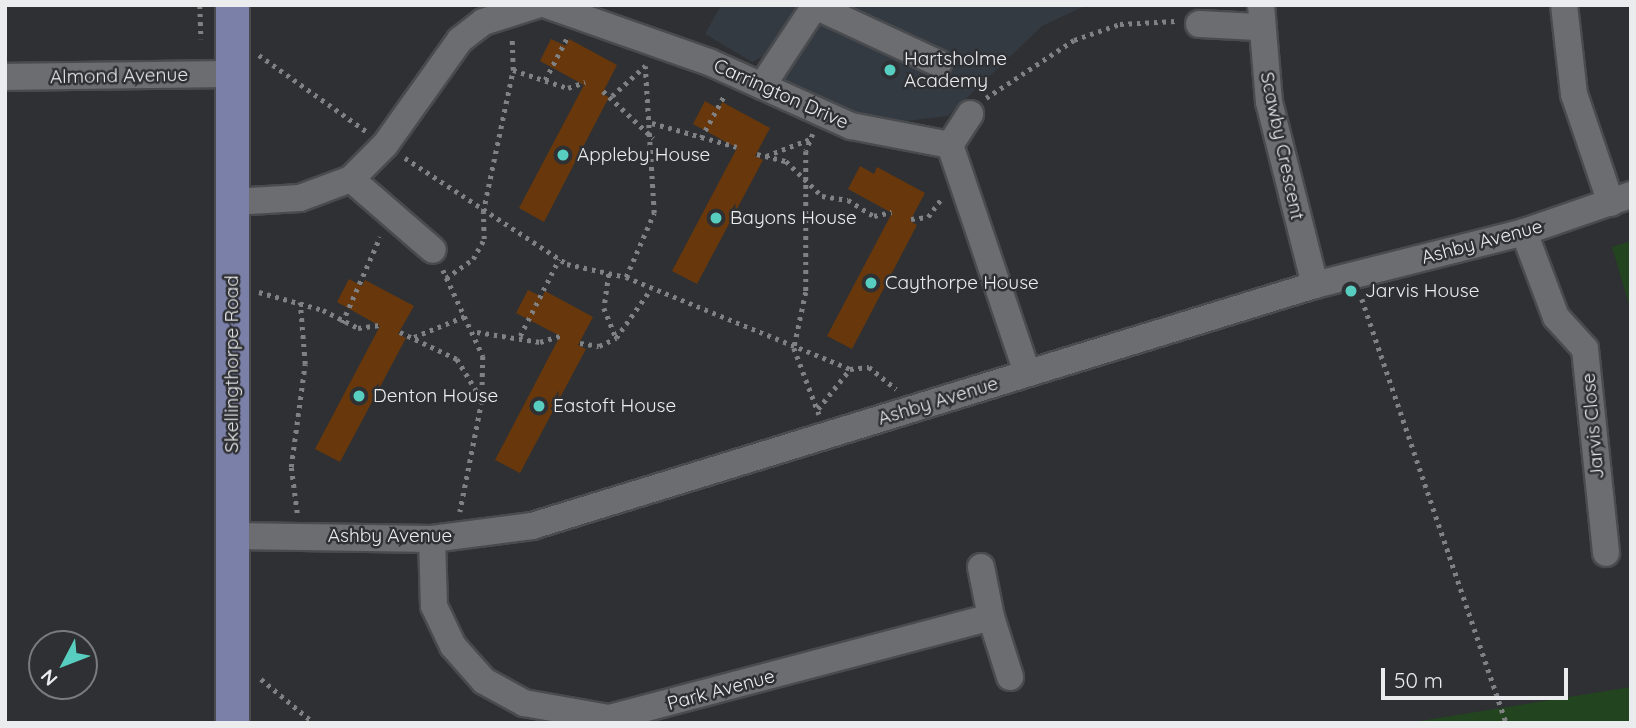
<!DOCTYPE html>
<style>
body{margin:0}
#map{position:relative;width:1636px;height:728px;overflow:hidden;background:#2e3033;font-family:Quicksand,sans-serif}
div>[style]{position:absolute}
.built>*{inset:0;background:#343a42}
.green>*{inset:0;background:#22441f}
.building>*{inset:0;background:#68380c}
.path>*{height:4.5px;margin-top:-2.25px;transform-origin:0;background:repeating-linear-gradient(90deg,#7f8183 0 3.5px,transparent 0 8.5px)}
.roads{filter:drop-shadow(2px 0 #494b4e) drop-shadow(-2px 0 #494b4e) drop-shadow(0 2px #494b4e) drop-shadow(0 -2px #494b4e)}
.minor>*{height:26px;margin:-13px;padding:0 13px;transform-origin:13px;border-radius:13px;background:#6b6d71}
.major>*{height:33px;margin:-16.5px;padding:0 16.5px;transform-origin:16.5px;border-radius:16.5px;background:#7b80a8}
.dots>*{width:19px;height:19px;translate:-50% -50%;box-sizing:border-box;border:4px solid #2e3033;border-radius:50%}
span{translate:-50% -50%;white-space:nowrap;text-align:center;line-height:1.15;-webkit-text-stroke:5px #2e3033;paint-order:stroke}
.poi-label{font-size:19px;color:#eaecee}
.left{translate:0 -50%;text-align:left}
.street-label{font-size:19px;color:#eaecee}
.frame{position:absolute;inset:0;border:7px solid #eaecee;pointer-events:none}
.north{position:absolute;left:28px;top:630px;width:70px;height:70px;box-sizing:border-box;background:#2e3033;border:2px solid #797b7e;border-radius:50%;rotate:228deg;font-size:19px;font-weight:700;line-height:28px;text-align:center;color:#eaecee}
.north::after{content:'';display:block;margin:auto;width:24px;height:32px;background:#58cec0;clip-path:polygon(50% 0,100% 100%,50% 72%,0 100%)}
.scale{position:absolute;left:1381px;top:668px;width:187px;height:32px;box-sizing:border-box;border:4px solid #eaecee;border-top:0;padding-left:9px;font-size:21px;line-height:24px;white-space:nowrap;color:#eaecee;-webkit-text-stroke:5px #2e3033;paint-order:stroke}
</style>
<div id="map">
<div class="built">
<div style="clip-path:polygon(721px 5px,1087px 5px,1042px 26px,948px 116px,873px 125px,779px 78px,776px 50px,752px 62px,705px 34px)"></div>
</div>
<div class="green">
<div style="clip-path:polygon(1631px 241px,1631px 311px,1612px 247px)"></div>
<div style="clip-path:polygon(1631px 687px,1631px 723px,1407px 723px)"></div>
</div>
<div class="building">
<div style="clip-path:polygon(551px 39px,566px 46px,569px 39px,617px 65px,602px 94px,609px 97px,544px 222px,519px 208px,584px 85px,540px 61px)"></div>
<div style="clip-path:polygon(705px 101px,719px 109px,722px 102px,770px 128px,755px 156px,763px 160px,697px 284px,672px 271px,737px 148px,693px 124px)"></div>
<div style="clip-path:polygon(860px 166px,874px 174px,877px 167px,925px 193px,910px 221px,917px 225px,852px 349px,827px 336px,892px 213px,848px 189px)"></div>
<div style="clip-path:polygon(349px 279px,362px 286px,365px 280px,414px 306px,398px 334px,406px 338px,340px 462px,315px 449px,380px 326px,337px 302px)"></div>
<div style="clip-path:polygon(528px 290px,542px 297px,545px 291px,593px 317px,578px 345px,586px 349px,520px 473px,495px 460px,560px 336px,516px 313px)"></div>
</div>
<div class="path">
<div style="left:200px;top:5px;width:34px;rotate:88deg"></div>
<div style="left:259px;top:55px;width:131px;rotate:35.4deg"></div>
<div style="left:513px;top:70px;width:58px;rotate:18.1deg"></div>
<div style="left:568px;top:88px;width:18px;rotate:-19deg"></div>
<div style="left:545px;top:80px;width:47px;rotate:-62.4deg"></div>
<div style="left:603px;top:91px;width:69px;rotate:43.2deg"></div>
<div style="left:612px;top:96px;width:45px;rotate:-42.3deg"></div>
<div style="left:986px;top:98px;width:105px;rotate:-33.4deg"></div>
<div style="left:1074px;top:40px;width:49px;rotate:-19.2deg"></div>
<div style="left:1120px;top:24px;width:56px;rotate:-3.1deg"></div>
<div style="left:652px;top:123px;width:88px;rotate:15.8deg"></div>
<div style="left:813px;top:134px;width:18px;rotate:112deg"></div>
<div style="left:806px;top:151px;width:141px;rotate:90deg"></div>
<div style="left:806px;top:292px;width:57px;rotate:102.1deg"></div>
<div style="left:794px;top:348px;width:71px;rotate:69.3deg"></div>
<div style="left:701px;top:138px;width:48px;rotate:-61.3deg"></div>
<div style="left:757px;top:154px;width:30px;rotate:14deg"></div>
<div style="left:786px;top:161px;width:50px;rotate:44.2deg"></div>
<div style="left:822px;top:196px;width:26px;rotate:9deg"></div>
<div style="left:848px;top:200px;width:31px;rotate:32deg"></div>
<div style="left:874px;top:216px;width:18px;rotate:-13deg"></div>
<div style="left:766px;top:156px;width:47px;rotate:-21.1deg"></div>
<div style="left:405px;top:158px;width:194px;rotate:33.2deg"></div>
<div style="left:567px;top:264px;width:60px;rotate:12.4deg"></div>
<div style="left:626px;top:277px;width:242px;rotate:22.3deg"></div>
<div style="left:850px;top:369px;width:19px;rotate:-6deg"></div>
<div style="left:869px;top:367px;width:35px;rotate:39deg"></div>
<div style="left:911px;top:219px;width:17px;rotate:-7deg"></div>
<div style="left:928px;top:217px;width:22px;rotate:-54deg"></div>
<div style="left:443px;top:270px;width:95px;rotate:65.1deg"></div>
<div style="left:483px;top:356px;width:45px;rotate:91.3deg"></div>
<div style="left:482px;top:401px;width:113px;rotate:101.2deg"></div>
<div style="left:609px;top:274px;width:34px;rotate:98deg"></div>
<div style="left:604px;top:308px;width:32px;rotate:68deg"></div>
<div style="left:626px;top:277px;width:70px;rotate:-66.4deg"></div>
<div style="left:654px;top:213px;width:147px;rotate:-93.5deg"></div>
<div style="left:446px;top:278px;width:33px;rotate:-35deg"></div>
<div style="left:473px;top:259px;width:23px;rotate:-61deg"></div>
<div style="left:484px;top:239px;width:27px;rotate:-92deg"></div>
<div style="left:483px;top:212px;width:145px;rotate:-78.1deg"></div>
<div style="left:513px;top:70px;width:31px;rotate:-92deg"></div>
<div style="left:259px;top:292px;width:66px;rotate:15.7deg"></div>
<div style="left:323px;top:310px;width:39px;rotate:27deg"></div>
<div style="left:358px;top:328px;width:22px;rotate:-8deg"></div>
<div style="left:1362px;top:299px;width:448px;rotate:71.2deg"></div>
<div style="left:342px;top:323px;width:94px;rotate:-66.2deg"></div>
<div style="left:400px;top:332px;width:63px;rotate:25.3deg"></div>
<div style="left:457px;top:359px;width:48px;rotate:58.6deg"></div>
<div style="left:477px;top:332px;width:64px;rotate:9deg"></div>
<div style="left:540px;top:342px;width:21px;rotate:-17deg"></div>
<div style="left:520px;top:336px;width:86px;rotate:-63.1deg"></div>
<div style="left:414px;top:337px;width:58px;rotate:-22.2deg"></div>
<div style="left:580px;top:343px;width:19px;rotate:9deg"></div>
<div style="left:599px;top:346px;width:19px;rotate:-25deg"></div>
<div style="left:616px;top:338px;width:60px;rotate:-54.5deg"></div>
<div style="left:818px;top:409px;width:51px;rotate:-51.3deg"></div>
<div style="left:297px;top:513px;width:46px;rotate:-97.4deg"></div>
<div style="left:291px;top:467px;width:104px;rotate:-82.3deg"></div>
<div style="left:305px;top:364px;width:62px;rotate:-94.6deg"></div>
<div style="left:261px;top:679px;width:69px;rotate:39.7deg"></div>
</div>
<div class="roads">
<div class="minor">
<div style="left:547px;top:5px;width:172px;rotate:19.4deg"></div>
<div style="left:709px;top:62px;width:156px;rotate:24.3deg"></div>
<div style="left:851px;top:126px;width:101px;rotate:10.9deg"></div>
<div style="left:950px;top:145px;width:241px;rotate:71.3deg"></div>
<div style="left:1261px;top:5px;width:97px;rotate:85.3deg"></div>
<div style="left:1269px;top:102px;width:189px;rotate:75.9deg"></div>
<div style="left:1564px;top:5px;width:90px;rotate:83.6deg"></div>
<div style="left:1574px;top:94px;width:115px;rotate:71.3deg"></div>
<div style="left:1199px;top:24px;width:59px;rotate:2.9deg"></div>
<div style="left:5px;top:77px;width:228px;rotate:-0.8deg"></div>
<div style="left:762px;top:86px;width:96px;rotate:-56.5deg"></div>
<div style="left:815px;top:6px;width:136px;rotate:24.9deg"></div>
<div style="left:950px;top:145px;width:37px;rotate:-57deg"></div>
<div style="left:351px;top:179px;width:108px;rotate:40.9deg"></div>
<div style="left:232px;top:202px;width:68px;rotate:-3.4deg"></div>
<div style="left:300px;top:198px;width:54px;rotate:-20.4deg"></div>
<div style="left:351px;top:179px;width:48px;rotate:-45deg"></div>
<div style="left:385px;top:145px;width:129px;rotate:-54.5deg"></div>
<div style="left:460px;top:40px;width:29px;rotate:-38deg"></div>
<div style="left:483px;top:22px;width:57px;rotate:-17.5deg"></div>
<div style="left:1524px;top:232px;width:91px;rotate:69.4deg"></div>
<div style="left:1556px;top:317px;width:43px;rotate:47.8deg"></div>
<div style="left:1585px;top:349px;width:205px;rotate:84.1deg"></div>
<div style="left:234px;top:536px;width:198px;rotate:0.9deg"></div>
<div style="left:432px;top:539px;width:101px;rotate:-7.4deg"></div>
<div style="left:532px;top:526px;width:819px;rotate:-17.11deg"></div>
<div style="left:1315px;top:285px;width:216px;rotate:-14.2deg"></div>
<div style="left:1524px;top:232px;width:113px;rotate:-19.1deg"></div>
<div style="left:432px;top:539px;width:67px;rotate:88.3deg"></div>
<div style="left:434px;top:606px;width:44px;rotate:64.6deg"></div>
<div style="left:453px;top:646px;width:47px;rotate:48.5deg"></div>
<div style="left:484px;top:681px;width:46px;rotate:28.8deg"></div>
<div style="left:524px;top:703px;width:86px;rotate:10deg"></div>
<div style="left:609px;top:718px;width:395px;rotate:-14.8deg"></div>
<div style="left:991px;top:617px;width:51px;rotate:-101.3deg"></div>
<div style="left:991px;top:617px;width:63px;rotate:72.4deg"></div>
</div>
<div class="major">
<div style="left:232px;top:723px;width:718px;rotate:-90deg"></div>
</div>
</div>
<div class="dots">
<div style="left:890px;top:70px;background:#58cec0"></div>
<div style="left:563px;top:155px;background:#58cec0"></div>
<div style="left:716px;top:218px;background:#58cec0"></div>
<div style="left:871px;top:283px;background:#58cec0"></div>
<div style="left:1351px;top:291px;background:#58cec0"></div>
<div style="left:359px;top:396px;background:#58cec0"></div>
<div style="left:539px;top:406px;background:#58cec0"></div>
</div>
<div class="poi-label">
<span class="left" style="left:904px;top:70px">Hartsholme<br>Academy</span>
<span class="left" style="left:577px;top:155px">Appleby House</span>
<span class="left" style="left:730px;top:218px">Bayons House</span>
<span class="left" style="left:885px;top:283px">Caythorpe House</span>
<span class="left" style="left:1365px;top:291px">Jarvis House</span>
<span class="left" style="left:373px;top:396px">Denton House</span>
<span class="left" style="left:553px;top:406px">Eastoft House</span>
</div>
<div class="street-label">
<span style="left:119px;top:76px;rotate:-1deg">Almond Avenue</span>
<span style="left:781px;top:94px;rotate:24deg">Carrington Drive</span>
<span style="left:1282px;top:146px;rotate:78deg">Scawby Crescent</span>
<span style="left:1482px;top:242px;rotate:-15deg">Ashby Avenue</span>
<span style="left:232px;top:364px;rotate:-90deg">Skellingthorpe Road</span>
<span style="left:938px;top:401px;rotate:-17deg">Ashby Avenue</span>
<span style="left:1593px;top:426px;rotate:-95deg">Jarvis Close</span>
<span style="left:390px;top:536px">Ashby Avenue</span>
<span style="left:721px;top:690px;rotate:-15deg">Park Avenue</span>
</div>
<div class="frame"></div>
<div class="north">N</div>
<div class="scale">50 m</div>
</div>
